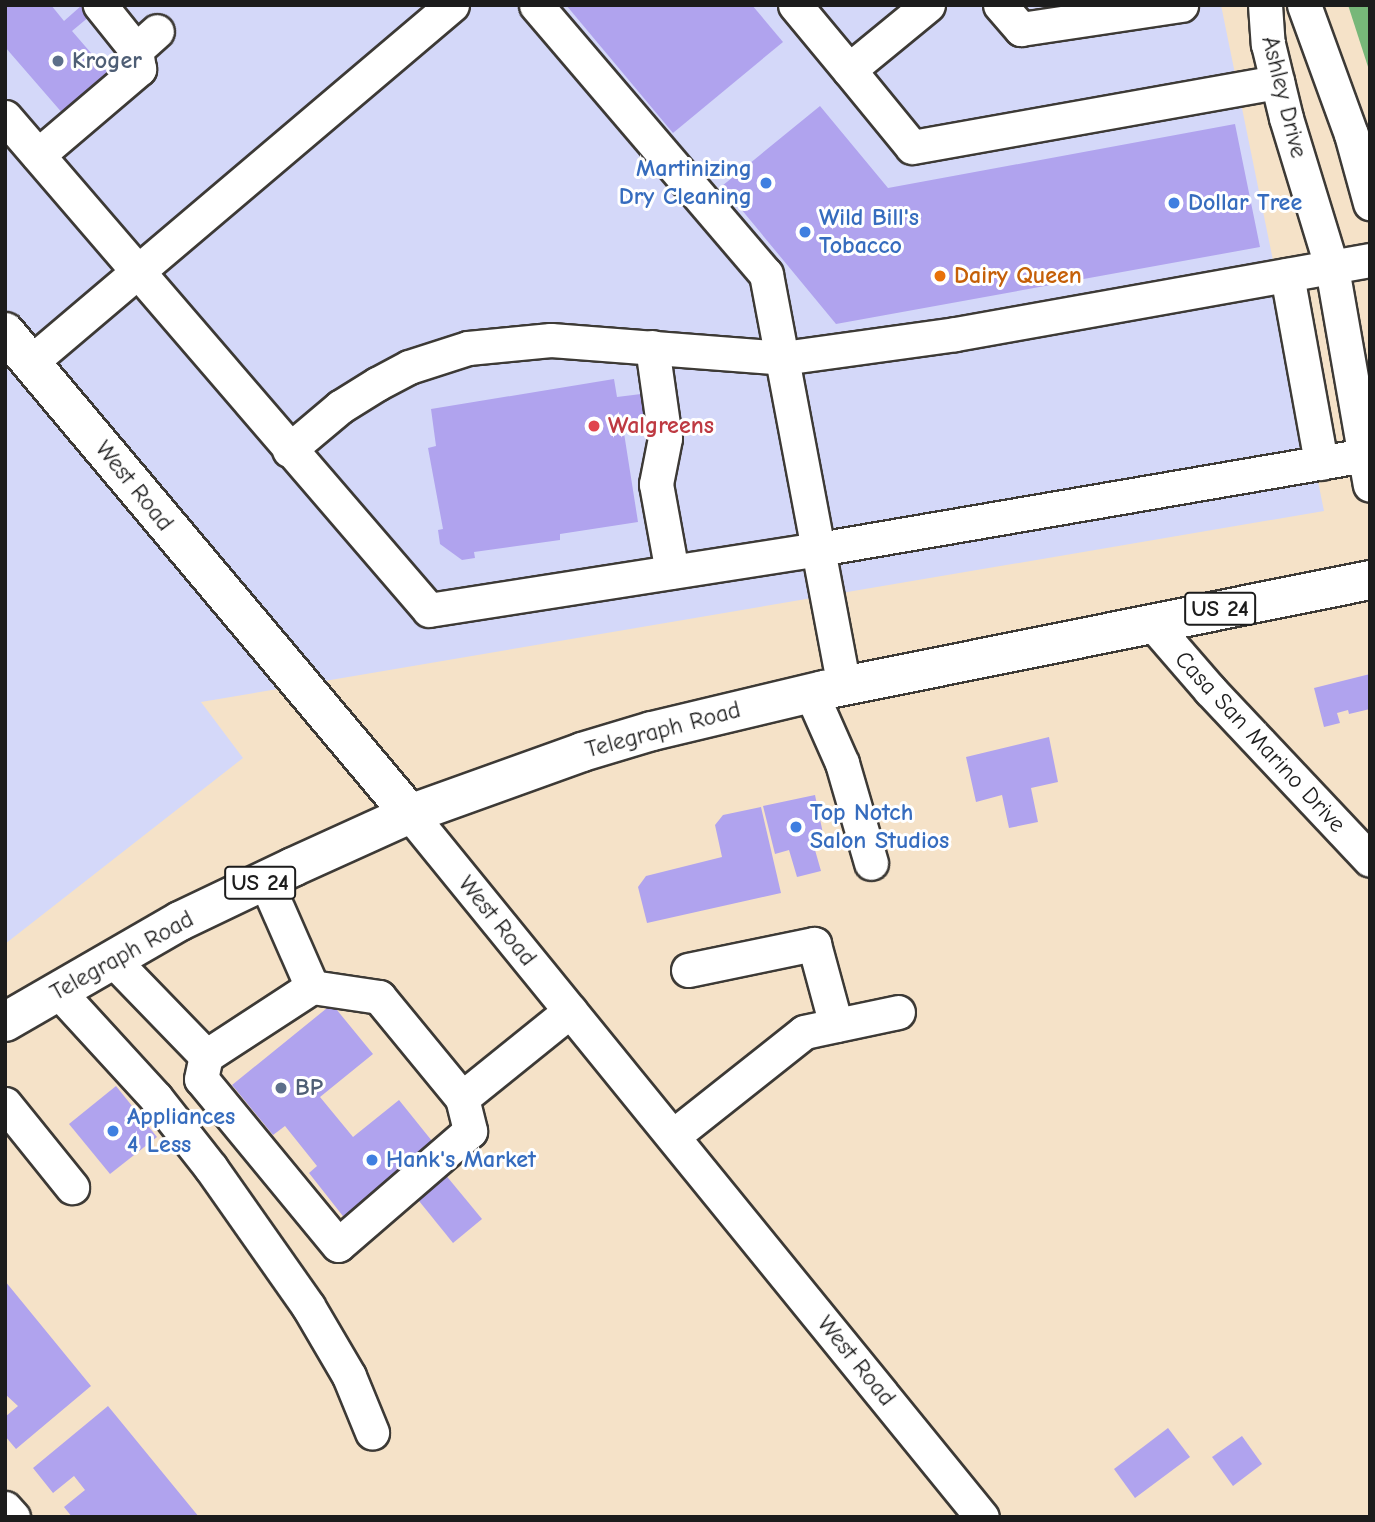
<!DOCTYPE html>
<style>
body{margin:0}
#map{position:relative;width:1375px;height:1522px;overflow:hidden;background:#f5e2c8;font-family:"Comic Neue",sans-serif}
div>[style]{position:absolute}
.built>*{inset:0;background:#d4d8f9}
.forest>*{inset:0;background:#77b779}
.building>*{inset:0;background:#b0a3ee}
.roads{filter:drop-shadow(2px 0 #3d3a36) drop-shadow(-2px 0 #3d3a36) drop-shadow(0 2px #3d3a36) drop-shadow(0 -2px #3d3a36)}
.minor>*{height:33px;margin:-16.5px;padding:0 16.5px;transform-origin:16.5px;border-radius:16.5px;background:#fff}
.major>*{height:38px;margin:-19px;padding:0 19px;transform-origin:19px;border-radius:19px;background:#fff}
.dots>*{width:19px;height:19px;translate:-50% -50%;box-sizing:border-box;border:4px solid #fff;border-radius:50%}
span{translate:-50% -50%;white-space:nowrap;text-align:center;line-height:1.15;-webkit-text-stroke:6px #fff;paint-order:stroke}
.shield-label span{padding:2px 5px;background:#fff;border:2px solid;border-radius:5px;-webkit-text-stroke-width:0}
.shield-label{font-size:23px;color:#1c1c1c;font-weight:700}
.service-label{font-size:24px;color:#4e5e75;font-weight:700}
.left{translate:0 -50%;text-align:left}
.street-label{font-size:24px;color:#1c1c1c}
.shop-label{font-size:24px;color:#366cbe;font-weight:700}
.right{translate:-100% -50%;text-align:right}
.food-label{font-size:24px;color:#c56008;font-weight:700}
.health-label{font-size:24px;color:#be3a42;font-weight:700}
.frame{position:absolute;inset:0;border:7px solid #1c1c1c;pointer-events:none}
</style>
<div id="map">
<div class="built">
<div style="clip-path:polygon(5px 5px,1221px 5px,1324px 511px,201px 702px,243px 758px,5px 944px)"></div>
</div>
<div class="forest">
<div style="clip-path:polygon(1348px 5px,1370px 5px,1370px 73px)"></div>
</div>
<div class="building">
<div style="clip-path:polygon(5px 5px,51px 5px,64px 21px,81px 6px,90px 16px,72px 31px,110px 75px,64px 115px,5px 47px)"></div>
<div style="clip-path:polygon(566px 5px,752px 5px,783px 42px,673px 133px)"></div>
<div style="clip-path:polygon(820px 106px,888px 188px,1235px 124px,1260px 247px,836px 324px,722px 186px)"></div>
<div style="clip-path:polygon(614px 379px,617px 397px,641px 394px,648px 429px,624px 433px,638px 522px,560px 534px,560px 540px,474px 552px,475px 558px,462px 560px,440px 544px,438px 530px,443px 529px,428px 448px,436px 446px,431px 409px)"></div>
<div style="clip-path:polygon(1370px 674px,1370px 709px,1349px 714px,1348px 710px,1337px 713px,1340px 723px,1324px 727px,1314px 688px)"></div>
<div style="clip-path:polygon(1049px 737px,1058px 782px,1031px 788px,1038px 822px,1009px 828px,1002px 795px,976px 802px,966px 757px)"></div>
<div style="clip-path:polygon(815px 795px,826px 848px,815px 850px,821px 871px,797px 877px,789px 850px,775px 854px,763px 806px)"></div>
<div style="clip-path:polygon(761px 807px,781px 893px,647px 923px,638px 887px,646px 876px,722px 857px,715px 825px,723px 815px)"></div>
<div style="clip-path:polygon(332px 1004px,373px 1054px,320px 1097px,353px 1137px,399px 1100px,436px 1146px,346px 1220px,309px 1173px,317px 1166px,285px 1126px,273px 1135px,232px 1085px)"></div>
<div style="clip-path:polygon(116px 1086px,157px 1137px,110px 1174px,69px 1124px)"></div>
<div style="clip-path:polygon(444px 1173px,482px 1219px,453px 1243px,415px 1196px)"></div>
<div style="clip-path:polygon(5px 1281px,91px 1386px,16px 1449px,5px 1436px,5px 1417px,18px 1406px,5px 1394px)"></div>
<div style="clip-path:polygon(108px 1406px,199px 1517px,72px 1517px,64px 1507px,85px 1490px,74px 1476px,53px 1493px,33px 1468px)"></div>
<div style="clip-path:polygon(1168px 1428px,1190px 1457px,1135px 1498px,1114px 1469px)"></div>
<div style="clip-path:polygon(1242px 1436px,1262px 1464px,1233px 1486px,1212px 1457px)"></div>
</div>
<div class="roads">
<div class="minor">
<div style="left:536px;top:5px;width:354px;rotate:49.5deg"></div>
<div style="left:766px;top:274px;width:419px;rotate:79.3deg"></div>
<div style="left:795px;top:5px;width:85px;rotate:50.3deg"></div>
<div style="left:928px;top:5px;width:102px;rotate:140.6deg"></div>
<div style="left:849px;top:70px;width:99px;rotate:50.7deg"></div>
<div style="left:912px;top:147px;width:371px;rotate:-10.1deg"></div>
<div style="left:1000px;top:5px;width:32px;rotate:49deg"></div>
<div style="left:1021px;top:29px;width:162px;rotate:-8.5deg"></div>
<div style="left:1265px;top:5px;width:39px;rotate:86deg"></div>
<div style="left:1268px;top:44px;width:76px;rotate:76.3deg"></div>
<div style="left:1286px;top:118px;width:157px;rotate:73deg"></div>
<div style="left:1332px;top:268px;width:220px;rotate:80.1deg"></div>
<div style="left:1304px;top:5px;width:137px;rotate:70deg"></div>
<div style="left:1351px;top:134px;width:72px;rotate:74.6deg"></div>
<div style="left:136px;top:50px;width:28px;rotate:-42deg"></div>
<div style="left:5px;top:117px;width:650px;rotate:49.3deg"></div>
<div style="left:429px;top:610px;width:395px;rotate:-8.9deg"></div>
<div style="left:819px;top:549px;width:554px;rotate:-9.77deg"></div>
<div style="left:38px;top:155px;width:133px;rotate:-40.4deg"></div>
<div style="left:139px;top:69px;width:19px;rotate:-99deg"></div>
<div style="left:136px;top:50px;width:58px;rotate:-128.7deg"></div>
<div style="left:1287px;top:275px;width:191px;rotate:79.7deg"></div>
<div style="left:652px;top:347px;width:92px;rotate:81.9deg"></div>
<div style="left:665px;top:438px;width:47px;rotate:101.1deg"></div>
<div style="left:656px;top:484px;width:89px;rotate:79.7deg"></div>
<div style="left:31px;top:362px;width:552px;rotate:-40.3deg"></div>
<div style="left:289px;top:450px;width:67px;rotate:-40.1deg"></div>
<div style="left:340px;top:407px;width:44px;rotate:-31.9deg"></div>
<div style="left:377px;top:384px;width:36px;rotate:-28deg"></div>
<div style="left:409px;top:367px;width:62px;rotate:-17.9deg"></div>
<div style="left:468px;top:348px;width:83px;rotate:-5.5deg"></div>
<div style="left:551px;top:340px;width:233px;rotate:4.4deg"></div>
<div style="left:783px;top:358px;width:174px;rotate:-7.9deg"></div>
<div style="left:955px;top:334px;width:422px;rotate:-10.1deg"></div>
<div style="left:1152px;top:623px;width:89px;rotate:49.1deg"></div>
<div style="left:1210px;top:690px;width:233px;rotate:46.7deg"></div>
<div style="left:811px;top:693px;width:77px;rotate:66.1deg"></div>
<div style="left:842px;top:763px;width:104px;rotate:73.8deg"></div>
<div style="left:410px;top:814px;width:906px;rotate:50.87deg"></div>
<div style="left:265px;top:880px;width:117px;rotate:66.3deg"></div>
<div style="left:113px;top:960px;width:134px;rotate:45.9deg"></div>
<div style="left:206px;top:1056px;width:126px;rotate:-33.1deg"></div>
<div style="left:312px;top:987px;width:68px;rotate:8.5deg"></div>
<div style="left:379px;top:997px;width:131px;rotate:50.6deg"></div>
<div style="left:462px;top:1098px;width:34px;rotate:76deg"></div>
<div style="left:470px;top:1131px;width:174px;rotate:139.2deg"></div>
<div style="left:338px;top:1245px;width:215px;rotate:-129.5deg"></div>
<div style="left:201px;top:1079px;width:24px;rotate:-78deg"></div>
<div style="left:688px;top:970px;width:129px;rotate:-11.7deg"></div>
<div style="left:814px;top:944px;width:84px;rotate:74.8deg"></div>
<div style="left:58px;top:991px;width:145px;rotate:47.5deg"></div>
<div style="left:156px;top:1098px;width:89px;rotate:51.8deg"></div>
<div style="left:211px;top:1168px;width:169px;rotate:54.9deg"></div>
<div style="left:308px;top:1306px;width:81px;rotate:59.6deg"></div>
<div style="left:349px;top:1376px;width:61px;rotate:67.7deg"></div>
<div style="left:462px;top:1098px;width:139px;rotate:-38.9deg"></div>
<div style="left:5px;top:1104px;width:107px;rotate:51.1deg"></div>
<div style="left:673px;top:1136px;width:167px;rotate:-38.4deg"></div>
<div style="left:804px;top:1032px;width:96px;rotate:-12deg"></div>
<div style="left:5px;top:1508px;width:12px;rotate:48deg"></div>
</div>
<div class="major">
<div style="left:5px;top:332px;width:630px;rotate:49.96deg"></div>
<div style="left:5px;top:1022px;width:202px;rotate:-30deg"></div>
<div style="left:180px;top:921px;width:125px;rotate:-25.5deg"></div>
<div style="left:293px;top:867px;width:128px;rotate:-24.4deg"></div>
<div style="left:410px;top:814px;width:183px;rotate:-19.8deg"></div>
<div style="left:582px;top:752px;width:73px;rotate:-16.7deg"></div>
<div style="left:652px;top:731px;width:177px;rotate:-13.4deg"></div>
<div style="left:824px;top:690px;width:557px;rotate:-11.39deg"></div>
</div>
</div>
<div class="dots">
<div style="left:58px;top:61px;background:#5c6f8a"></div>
<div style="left:766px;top:183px;background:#3f7fe0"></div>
<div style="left:1174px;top:203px;background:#3f7fe0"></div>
<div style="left:805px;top:232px;background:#3f7fe0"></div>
<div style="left:940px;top:276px;background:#e8710a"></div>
<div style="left:594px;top:426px;background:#e0444e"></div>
<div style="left:796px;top:827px;background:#3f7fe0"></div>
<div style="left:281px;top:1088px;background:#5c6f8a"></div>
<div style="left:113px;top:1131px;background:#3f7fe0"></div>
<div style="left:372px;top:1160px;background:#3f7fe0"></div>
</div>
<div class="shield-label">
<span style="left:1220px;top:609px">US 24</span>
<span style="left:260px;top:883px">US 24</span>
</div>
<div class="service-label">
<span class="left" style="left:72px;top:61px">Kroger</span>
<span class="left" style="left:295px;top:1088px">BP</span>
</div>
<div class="street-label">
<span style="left:1284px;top:97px;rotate:76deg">Ashley Drive</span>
<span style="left:134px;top:486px;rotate:51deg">West Road</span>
<span style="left:663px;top:730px;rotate:-15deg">Telegraph Road</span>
<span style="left:1260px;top:742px;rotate:47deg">Casa San Marino Drive</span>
<span style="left:497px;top:921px;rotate:51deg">West Road</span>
<span style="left:122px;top:956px;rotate:-29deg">Telegraph Road</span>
<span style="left:856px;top:1361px;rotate:51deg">West Road</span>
</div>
<div class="shop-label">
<span class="right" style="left:752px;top:183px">Martinizing<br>Dry Cleaning</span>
<span class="left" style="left:1188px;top:203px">Dollar Tree</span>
<span class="left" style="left:819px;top:232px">Wild Bill's<br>Tobacco</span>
<span class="left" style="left:810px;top:827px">Top Notch<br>Salon Studios</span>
<span class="left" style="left:127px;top:1131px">Appliances<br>4 Less</span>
<span class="left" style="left:386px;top:1160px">Hank's Market</span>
</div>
<div class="food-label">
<span class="left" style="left:954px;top:276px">Dairy Queen</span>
</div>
<div class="health-label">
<span class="left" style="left:608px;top:426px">Walgreens</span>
</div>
<div class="frame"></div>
</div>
